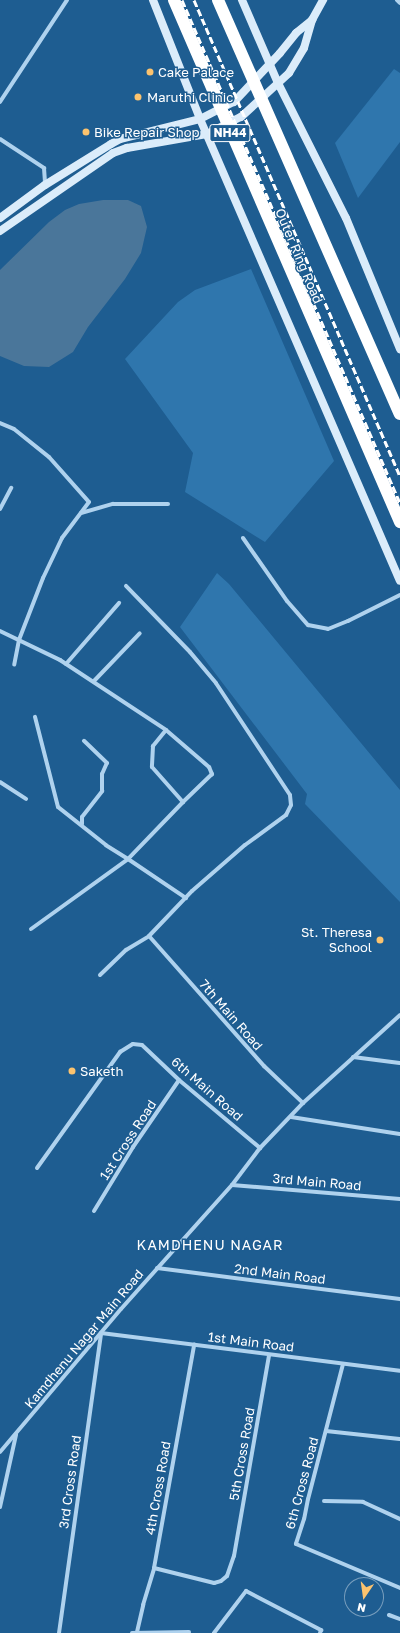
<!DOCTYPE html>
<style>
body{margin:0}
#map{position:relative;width:400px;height:1633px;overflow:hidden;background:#1e5d91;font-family:"Golos Text",sans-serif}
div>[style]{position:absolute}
.green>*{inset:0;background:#2f76ad}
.water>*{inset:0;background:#4a769a}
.street>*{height:4px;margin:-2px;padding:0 2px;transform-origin:2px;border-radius:2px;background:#afd2ee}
.secondary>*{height:8px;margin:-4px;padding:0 4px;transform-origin:4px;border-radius:4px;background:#dbecfa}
.highway>*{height:12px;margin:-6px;padding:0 6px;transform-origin:6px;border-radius:6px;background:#fff}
.rail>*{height:3px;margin-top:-1.5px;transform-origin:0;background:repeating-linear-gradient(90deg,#fff 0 7px,transparent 0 10px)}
.dots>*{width:11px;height:11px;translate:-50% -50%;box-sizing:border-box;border:2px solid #1e5d91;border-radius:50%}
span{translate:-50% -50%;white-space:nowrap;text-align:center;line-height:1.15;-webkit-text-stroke:3px #1e5d91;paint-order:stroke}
.shield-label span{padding:1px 3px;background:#1e5d91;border:1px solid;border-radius:3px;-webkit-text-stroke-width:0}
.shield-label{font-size:12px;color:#fff;font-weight:700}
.poi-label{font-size:13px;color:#fff}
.left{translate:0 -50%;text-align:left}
.right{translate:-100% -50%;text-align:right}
.street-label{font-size:13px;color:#fff}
.neighbourhood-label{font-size:14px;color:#fff;letter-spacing:1px}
.north{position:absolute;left:344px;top:1577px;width:40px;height:40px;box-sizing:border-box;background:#1e5d91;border:1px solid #789ebd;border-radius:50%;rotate:193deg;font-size:11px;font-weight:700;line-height:16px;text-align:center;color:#fff}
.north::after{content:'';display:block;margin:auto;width:14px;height:18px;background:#fcc36e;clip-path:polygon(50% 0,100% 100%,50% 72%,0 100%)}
</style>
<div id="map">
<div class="green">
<div style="clip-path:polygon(394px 69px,400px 73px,400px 142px,358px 198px,335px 143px)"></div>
<div style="clip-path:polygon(251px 269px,334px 461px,265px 542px,185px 492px,193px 453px,125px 359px,178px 302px,195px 290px)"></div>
<div style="clip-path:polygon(217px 573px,229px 584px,400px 790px,400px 902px,305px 804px,307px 794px,180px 627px)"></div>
</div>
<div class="water">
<div style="clip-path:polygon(103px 200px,128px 200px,141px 206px,147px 227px,141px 253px,125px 279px,88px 327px,73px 352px,49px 367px,24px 366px,0 356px,0 270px,49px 222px,65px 210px,79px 204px)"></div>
</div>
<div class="street">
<div style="left:397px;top:0;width:4px;rotate:45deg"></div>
<div style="left:0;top:102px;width:122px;rotate:-56.7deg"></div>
<div style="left:0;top:139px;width:53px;rotate:33.4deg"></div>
<div style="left:44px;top:168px;width:16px;rotate:86deg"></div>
<div style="left:0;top:423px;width:15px;rotate:23deg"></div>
<div style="left:14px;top:429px;width:45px;rotate:38.7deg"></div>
<div style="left:49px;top:457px;width:60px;rotate:48.4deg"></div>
<div style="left:89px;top:502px;width:45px;rotate:126.9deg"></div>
<div style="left:62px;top:538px;width:44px;rotate:115.4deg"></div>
<div style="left:43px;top:578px;width:66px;rotate:111.2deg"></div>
<div style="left:19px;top:640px;width:25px;rotate:101deg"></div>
<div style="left:0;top:509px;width:24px;rotate:-62deg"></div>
<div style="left:81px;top:513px;width:33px;rotate:-16deg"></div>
<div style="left:113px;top:504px;width:55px"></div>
<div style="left:243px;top:538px;width:77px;rotate:55.1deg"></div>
<div style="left:287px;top:601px;width:32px;rotate:49deg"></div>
<div style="left:308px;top:625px;width:20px;rotate:11deg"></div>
<div style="left:328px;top:629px;width:22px;rotate:-22deg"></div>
<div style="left:348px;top:621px;width:58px;rotate:-26.6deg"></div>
<div style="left:0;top:631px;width:67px;rotate:25.8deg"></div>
<div style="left:60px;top:660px;width:127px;rotate:33.4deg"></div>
<div style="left:166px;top:730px;width:21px;rotate:129deg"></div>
<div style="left:153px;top:746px;width:21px;rotate:93deg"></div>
<div style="left:152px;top:767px;width:47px;rotate:48.5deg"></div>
<div style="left:183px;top:802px;width:79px;rotate:134deg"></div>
<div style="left:128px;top:859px;width:70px;rotate:33.9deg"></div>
<div style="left:66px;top:664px;width:81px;rotate:-49deg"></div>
<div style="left:94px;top:681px;width:66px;rotate:-46.2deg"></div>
<div style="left:166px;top:730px;width:57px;rotate:40.7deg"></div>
<div style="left:209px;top:767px;width:8px;rotate:67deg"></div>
<div style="left:212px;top:774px;width:40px;rotate:136deg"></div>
<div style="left:0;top:782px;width:31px;rotate:33deg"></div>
<div style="left:82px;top:824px;width:7px;rotate:-90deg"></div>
<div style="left:82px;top:817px;width:33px;rotate:-52deg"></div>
<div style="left:102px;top:791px;width:17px;rotate:-90deg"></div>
<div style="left:102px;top:774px;width:12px;rotate:-66deg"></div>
<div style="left:107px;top:763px;width:32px;rotate:-136deg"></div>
<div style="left:31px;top:929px;width:120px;rotate:-35.8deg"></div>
<div style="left:128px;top:859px;width:26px;rotate:-148deg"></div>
<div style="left:106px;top:845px;width:61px;rotate:-141.6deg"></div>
<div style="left:58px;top:807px;width:93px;rotate:-104.3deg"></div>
<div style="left:149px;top:936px;width:174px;rotate:48.5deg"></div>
<div style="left:264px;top:1066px;width:54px;rotate:43.5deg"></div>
<div style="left:100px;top:975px;width:36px;rotate:-44deg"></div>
<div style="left:126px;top:950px;width:27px;rotate:-31deg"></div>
<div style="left:149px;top:936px;width:62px;rotate:-46.3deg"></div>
<div style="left:192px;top:891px;width:70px;rotate:-41deg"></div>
<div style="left:245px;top:845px;width:51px;rotate:-36.2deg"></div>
<div style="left:286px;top:815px;width:11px;rotate:-63deg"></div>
<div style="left:291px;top:805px;width:10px;rotate:-96deg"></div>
<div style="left:290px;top:795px;width:134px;rotate:-123.5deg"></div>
<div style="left:216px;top:683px;width:40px;rotate:-130deg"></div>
<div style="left:190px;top:652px;width:92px;rotate:-134.1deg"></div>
<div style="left:353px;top:1057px;width:47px;rotate:7.3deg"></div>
<div style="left:291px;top:1117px;width:110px;rotate:8.9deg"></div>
<div style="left:37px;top:1168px;width:143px;rotate:-54.4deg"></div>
<div style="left:120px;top:1052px;width:15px;rotate:-32deg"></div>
<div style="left:133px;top:1044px;width:9px;rotate:6deg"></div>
<div style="left:142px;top:1045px;width:51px;rotate:43.4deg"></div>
<div style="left:179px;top:1080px;width:106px;rotate:40deg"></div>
<div style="left:232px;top:1185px;width:169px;rotate:4.8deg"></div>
<div style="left:94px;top:1211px;width:75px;rotate:-58.6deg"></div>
<div style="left:133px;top:1147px;width:81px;rotate:-55.5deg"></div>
<div style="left:157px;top:1268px;width:245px;rotate:7.3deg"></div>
<div style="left:343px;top:1364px;width:139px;rotate:104.5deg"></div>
<div style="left:308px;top:1499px;width:20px;rotate:101deg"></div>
<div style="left:304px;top:1519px;width:26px;rotate:108deg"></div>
<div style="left:296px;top:1544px;width:113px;rotate:22.9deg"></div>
<div style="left:326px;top:1431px;width:74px;rotate:6.2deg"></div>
<div style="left:0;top:1452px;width:187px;rotate:-49.8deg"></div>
<div style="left:121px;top:1309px;width:166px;rotate:-48.2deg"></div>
<div style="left:232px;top:1185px;width:46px;rotate:-52.9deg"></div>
<div style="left:260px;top:1148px;width:62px;rotate:-46.3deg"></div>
<div style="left:303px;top:1103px;width:131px;rotate:-42.2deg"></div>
<div style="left:324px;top:1501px;width:39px;rotate:1deg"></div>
<div style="left:363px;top:1502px;width:41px;rotate:24.7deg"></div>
<div style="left:0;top:1507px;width:74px;rotate:-77.5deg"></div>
<div style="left:154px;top:1568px;width:62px;rotate:14deg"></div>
<div style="left:214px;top:1583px;width:7px;rotate:-16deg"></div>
<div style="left:221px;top:1581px;width:8px;rotate:-40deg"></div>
<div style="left:227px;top:1576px;width:21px;rotate:-71deg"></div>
<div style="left:234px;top:1556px;width:204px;rotate:-80.1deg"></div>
<div style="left:389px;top:1615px;width:12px;rotate:20deg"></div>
<div style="left:137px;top:1632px;width:28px;rotate:-77deg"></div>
<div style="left:143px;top:1605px;width:39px;rotate:-73deg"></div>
<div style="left:154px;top:1568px;width:227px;rotate:-79.8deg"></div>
<div style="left:59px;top:1633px;width:303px;rotate:-82deg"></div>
<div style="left:101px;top:1333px;width:301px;rotate:7.2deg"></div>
<div style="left:132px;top:1633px;width:57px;rotate:-1deg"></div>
<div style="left:214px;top:1633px;width:53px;rotate:-52.7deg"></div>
<div style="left:246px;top:1591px;width:85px;rotate:27.5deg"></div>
<div style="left:321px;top:1630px;width:3px;rotate:108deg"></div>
</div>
<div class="secondary">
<div style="left:153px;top:0;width:128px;rotate:68.4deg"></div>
<div style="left:200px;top:119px;width:503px;rotate:66.59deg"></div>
<div style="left:242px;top:0;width:90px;rotate:66.6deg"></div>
<div style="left:278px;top:83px;width:151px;rotate:63.3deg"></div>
<div style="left:346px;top:218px;width:142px;rotate:67.6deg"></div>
<div style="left:0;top:218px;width:56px;rotate:-36.3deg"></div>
<div style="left:45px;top:185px;width:78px;rotate:-31.8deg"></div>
<div style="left:111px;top:144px;width:10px;rotate:-29deg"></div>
<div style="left:120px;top:139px;width:82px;rotate:-14deg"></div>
<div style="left:200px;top:119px;width:38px;rotate:-27deg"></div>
<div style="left:234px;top:102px;width:67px;rotate:-46.8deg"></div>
<div style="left:280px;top:53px;width:26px;rotate:-51deg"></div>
<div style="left:296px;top:33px;width:21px;rotate:-39deg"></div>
<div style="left:0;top:231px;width:137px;rotate:-34.6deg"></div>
<div style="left:113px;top:153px;width:15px;rotate:-20deg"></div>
<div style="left:127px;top:148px;width:81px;rotate:-9.9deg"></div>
<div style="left:207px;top:134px;width:38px;rotate:-27deg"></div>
<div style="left:241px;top:117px;width:65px;rotate:-42.5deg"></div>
<div style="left:289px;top:73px;width:29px;rotate:-59deg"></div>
<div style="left:304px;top:48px;width:29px;rotate:-74deg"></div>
<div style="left:312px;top:20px;width:23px;rotate:-61deg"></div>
</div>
<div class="highway">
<div style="left:174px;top:0;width:569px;rotate:66.59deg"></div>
<div style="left:218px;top:0;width:452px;rotate:66.3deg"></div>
</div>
<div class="rail">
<div style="left:182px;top:0;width:548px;rotate:66.57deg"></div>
<div style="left:194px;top:0;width:519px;rotate:66.6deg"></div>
</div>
<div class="dots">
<div style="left:150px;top:72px;background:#fcc36e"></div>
<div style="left:138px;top:97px;background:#fcc36e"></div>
<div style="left:86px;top:132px;background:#fcc36e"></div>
<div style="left:380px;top:940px;background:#fcc36e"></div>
<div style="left:72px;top:1071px;background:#fcc36e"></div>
</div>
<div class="shield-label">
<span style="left:230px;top:133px">NH44</span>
</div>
<div class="poi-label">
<span class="left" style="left:158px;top:72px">Cake Palace</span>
<span class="left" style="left:147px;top:97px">Maruthi Clinic</span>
<span class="left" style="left:94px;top:132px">Bike Repair Shop</span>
<span class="right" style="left:372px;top:940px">St. Theresa<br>School</span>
<span class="left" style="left:80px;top:1071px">Saketh</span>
</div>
<div class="street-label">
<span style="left:299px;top:256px;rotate:67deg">Outer Ring Road</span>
<span style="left:231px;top:1015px;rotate:49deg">7th Main Road</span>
<span style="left:207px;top:1089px;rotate:41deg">6th Main Road</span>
<span style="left:128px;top:1140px;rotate:-57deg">1st Cross Road</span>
<span style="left:317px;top:1182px;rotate:5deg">3rd Main Road</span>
<span style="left:280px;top:1274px;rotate:7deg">2nd Main Road</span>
<span style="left:84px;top:1339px;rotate:-50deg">Kamdhenu Nagar Main Road</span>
<span style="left:251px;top:1342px;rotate:7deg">1st Main Road</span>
<span style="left:242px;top:1454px;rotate:-80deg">5th Cross Road</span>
<span style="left:70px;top:1482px;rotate:-82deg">3rd Cross Road</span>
<span style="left:302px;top:1483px;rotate:-75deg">6th Cross Road</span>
<span style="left:158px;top:1488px;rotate:-80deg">4th Cross Road</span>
</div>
<div class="neighbourhood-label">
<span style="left:210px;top:1245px">KAMDHENU NAGAR</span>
</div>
<div class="north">N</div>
</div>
